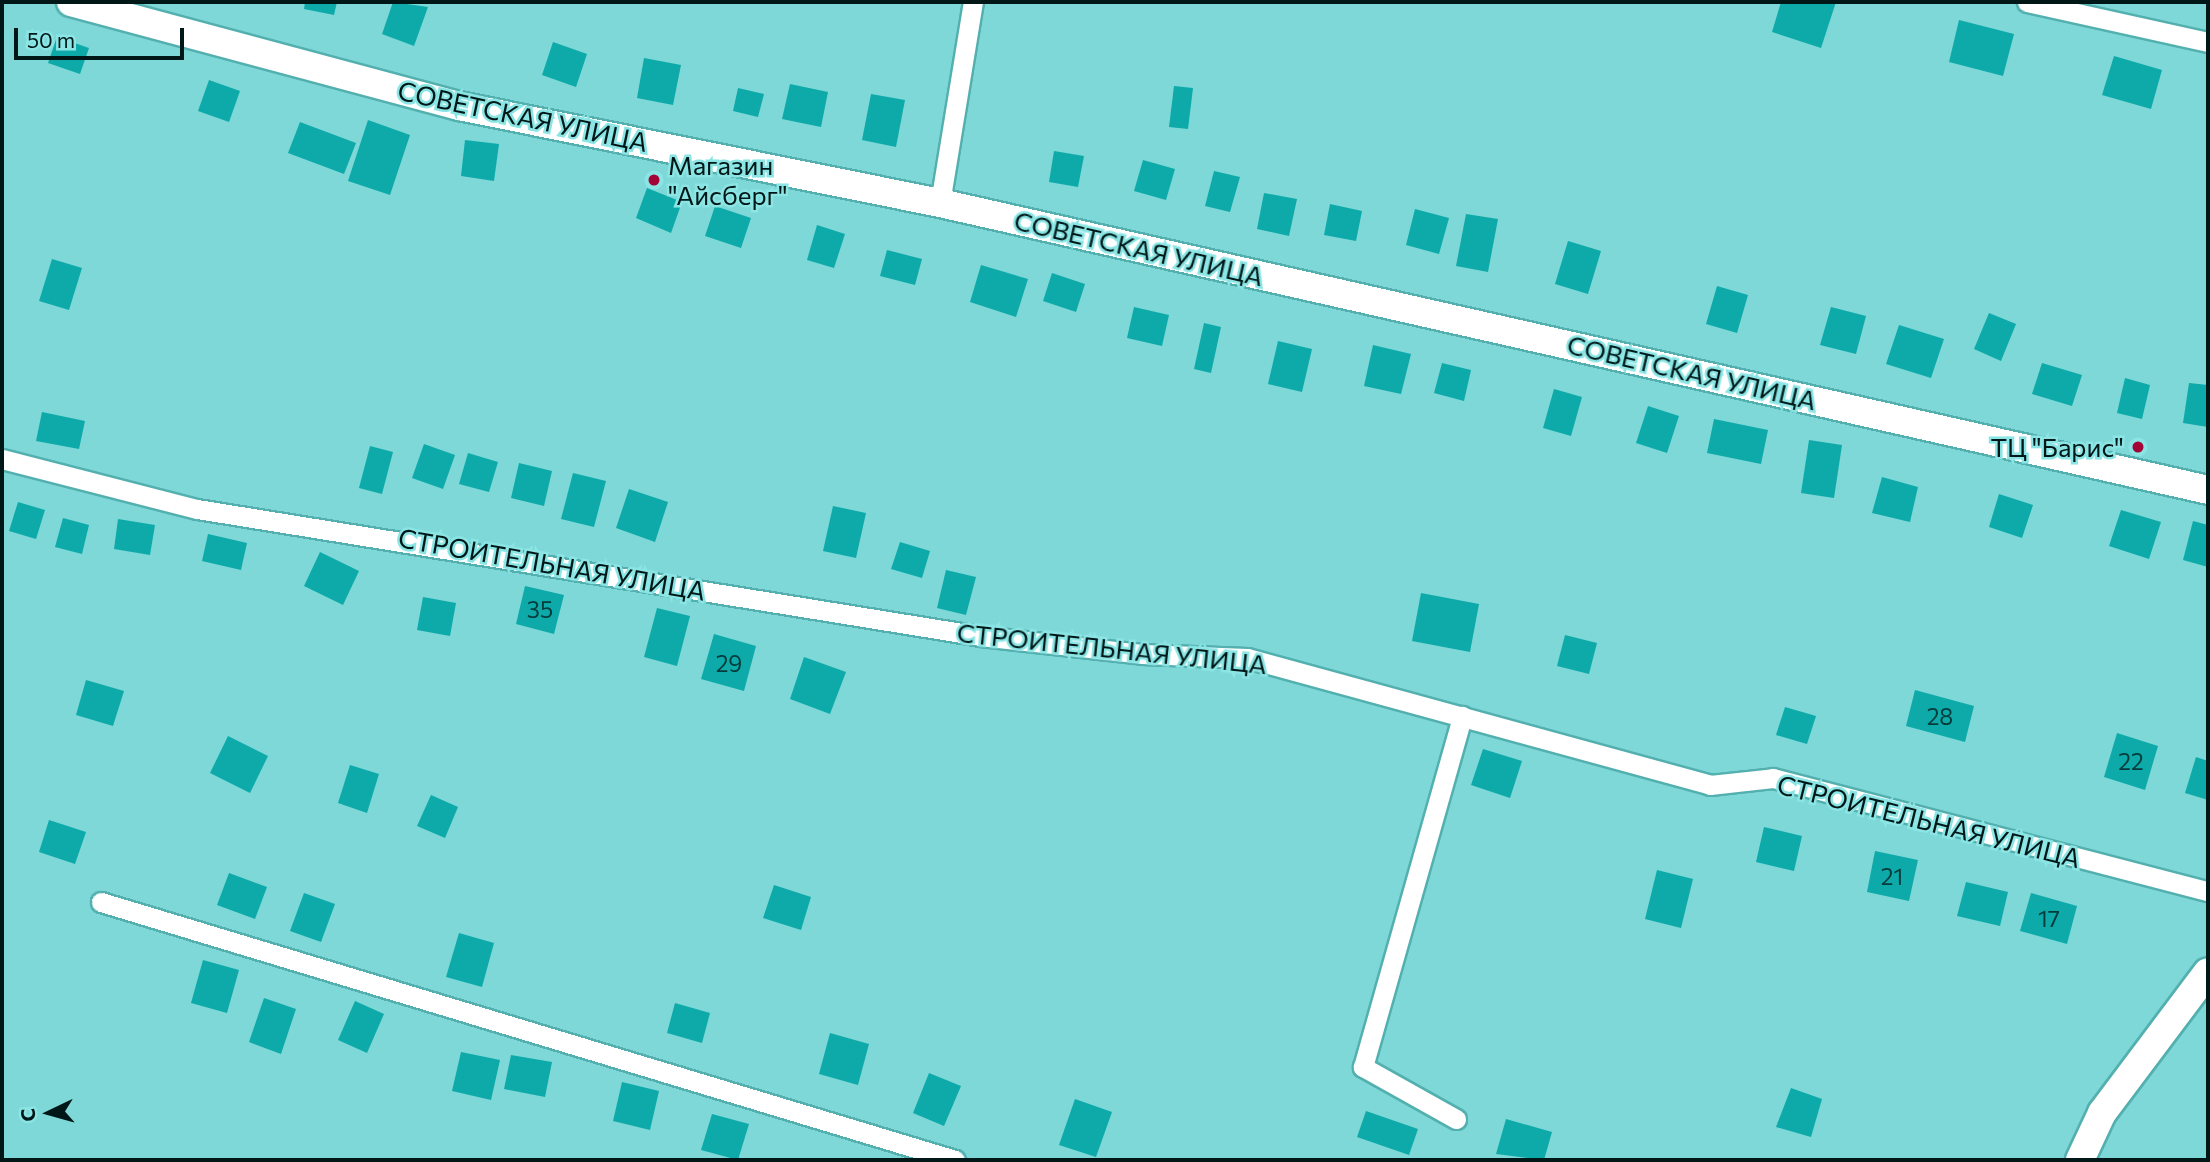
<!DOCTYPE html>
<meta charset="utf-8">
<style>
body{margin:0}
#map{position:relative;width:2210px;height:1162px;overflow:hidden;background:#7dd8d7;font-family:Commissioner,sans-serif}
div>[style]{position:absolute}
.building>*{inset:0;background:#0eaaaa}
.roads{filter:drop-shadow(2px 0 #53b0af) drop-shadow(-2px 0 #53b0af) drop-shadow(0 2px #53b0af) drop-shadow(0 -2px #53b0af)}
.minor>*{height:19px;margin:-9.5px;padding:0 9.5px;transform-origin:9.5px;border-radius:9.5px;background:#fff}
.secondary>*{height:28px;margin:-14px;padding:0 14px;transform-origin:14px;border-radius:14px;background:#fff}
.dots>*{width:19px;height:19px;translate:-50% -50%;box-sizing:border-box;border:4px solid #8ae5e4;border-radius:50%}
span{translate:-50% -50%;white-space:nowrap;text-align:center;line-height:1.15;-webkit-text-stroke:5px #8ae5e4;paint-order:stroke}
.number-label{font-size:23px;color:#043c3c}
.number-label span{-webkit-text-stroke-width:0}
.street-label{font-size:26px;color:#001717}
.poi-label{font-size:26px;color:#001717}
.left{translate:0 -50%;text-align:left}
.right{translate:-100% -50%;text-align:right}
.frame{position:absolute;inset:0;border:4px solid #001717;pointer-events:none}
.north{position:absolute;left:14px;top:1078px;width:70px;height:70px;-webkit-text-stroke:5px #8ae5e4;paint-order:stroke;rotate:265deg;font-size:19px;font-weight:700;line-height:28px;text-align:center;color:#001717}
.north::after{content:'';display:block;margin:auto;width:24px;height:32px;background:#001717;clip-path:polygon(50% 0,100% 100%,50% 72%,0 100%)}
.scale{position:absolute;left:14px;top:28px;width:170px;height:32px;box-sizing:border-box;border:4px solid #001717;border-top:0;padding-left:9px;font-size:21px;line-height:24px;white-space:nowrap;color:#001717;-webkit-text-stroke:5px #8ae5e4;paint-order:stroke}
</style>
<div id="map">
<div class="building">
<div style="clip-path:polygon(305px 2px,337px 2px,334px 15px,304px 9px)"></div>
<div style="clip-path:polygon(393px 2px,428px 7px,414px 46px,382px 34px)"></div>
<div style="clip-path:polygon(1781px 2px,1836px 2px,1821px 48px,1772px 32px)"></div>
<div style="clip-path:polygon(1959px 20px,2014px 34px,2003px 76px,1949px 62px)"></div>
<div style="clip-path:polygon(57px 37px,89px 48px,80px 74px,48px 63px)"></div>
<div style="clip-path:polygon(553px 42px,587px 54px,576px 87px,542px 75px)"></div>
<div style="clip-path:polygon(2114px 56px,2162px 70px,2151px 109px,2102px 95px)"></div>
<div style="clip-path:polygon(644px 58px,681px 65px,673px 105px,637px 98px)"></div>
<div style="clip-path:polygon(209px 80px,240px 91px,229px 122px,198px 111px)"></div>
<div style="clip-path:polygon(790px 84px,828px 92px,821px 127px,782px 119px)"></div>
<div style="clip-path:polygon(1174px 86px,1193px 88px,1188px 129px,1169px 127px)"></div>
<div style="clip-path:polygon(738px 88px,764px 94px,758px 117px,733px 111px)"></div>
<div style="clip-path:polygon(871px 94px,905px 100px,896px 147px,862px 140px)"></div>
<div style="clip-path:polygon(368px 120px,410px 135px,390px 195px,348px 181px)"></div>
<div style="clip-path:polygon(300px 122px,356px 143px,344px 174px,288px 153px)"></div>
<div style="clip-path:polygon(465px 140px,499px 144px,494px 181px,461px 176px)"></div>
<div style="clip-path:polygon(1054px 151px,1084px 156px,1078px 187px,1049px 182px)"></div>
<div style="clip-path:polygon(1143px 160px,1175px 169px,1166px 200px,1134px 191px)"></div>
<div style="clip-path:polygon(1214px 171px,1240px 177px,1230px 212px,1205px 206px)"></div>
<div style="clip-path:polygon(647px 188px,682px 202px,671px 233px,636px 218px)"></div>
<div style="clip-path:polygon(1264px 193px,1297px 199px,1289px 236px,1257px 229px)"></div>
<div style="clip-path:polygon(1330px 204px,1362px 211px,1356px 241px,1324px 235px)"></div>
<div style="clip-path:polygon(715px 206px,751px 218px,741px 248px,705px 236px)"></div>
<div style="clip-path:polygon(1415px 209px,1449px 218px,1439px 254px,1406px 245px)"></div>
<div style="clip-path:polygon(1466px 214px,1498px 219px,1488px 272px,1456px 266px)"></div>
<div style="clip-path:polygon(817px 225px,845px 234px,834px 268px,807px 260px)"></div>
<div style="clip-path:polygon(1568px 241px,1601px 251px,1588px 294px,1555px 284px)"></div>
<div style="clip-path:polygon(887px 250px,922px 259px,915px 285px,880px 276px)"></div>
<div style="clip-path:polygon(52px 259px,82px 268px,69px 310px,39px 301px)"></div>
<div style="clip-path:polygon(981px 265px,1028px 279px,1016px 317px,970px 302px)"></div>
<div style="clip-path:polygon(1052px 273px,1085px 284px,1076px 312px,1043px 301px)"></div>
<div style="clip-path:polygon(1717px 286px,1748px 295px,1737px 333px,1706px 324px)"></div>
<div style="clip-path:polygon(1134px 307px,1169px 315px,1162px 346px,1127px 338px)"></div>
<div style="clip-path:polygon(1831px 307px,1866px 316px,1856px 354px,1820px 345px)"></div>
<div style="clip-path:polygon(1989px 313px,2016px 324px,2001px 361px,1974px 349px)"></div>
<div style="clip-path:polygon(1204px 323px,1221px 327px,1211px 373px,1194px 369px)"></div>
<div style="clip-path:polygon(1899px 325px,1944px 339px,1931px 378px,1886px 364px)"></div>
<div style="clip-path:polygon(1278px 341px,1312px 349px,1302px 392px,1268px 384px)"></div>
<div style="clip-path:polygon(1373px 345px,1411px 354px,1401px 394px,1364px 386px)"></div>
<div style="clip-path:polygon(1442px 363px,1471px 370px,1464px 401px,1434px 393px)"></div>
<div style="clip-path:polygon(2042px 363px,2082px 375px,2072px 406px,2032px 394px)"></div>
<div style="clip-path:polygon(2125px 378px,2150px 385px,2142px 419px,2117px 413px)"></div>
<div style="clip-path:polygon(2189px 383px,2208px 385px,2208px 427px,2183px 423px)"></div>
<div style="clip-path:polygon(1554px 389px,1582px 397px,1571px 436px,1543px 428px)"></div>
<div style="clip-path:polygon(1648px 406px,1679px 416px,1667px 453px,1636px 443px)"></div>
<div style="clip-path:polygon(42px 412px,85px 421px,79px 449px,36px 441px)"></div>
<div style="clip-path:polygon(1714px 419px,1768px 430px,1761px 464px,1707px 453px)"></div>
<div style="clip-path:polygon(1809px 440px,1842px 445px,1834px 498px,1801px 493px)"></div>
<div style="clip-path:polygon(424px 444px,455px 455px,443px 489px,412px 478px)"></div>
<div style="clip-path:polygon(370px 446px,393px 452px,382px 494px,359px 488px)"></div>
<div style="clip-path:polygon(468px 453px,498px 462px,489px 492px,459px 484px)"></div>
<div style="clip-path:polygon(519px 463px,552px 471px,544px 506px,511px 498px)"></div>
<div style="clip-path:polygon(573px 473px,606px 481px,594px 527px,561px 519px)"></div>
<div style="clip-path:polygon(1882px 477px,1918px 487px,1910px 522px,1872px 513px)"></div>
<div style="clip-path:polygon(629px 489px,668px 502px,655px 542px,616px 528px)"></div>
<div style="clip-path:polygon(1999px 494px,2033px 505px,2022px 538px,1989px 527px)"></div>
<div style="clip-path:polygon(18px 502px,45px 510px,36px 539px,9px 531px)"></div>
<div style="clip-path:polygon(833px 506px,866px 513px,856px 558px,823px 551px)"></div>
<div style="clip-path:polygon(2121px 510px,2161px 522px,2149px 559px,2109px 546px)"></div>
<div style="clip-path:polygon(63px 518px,89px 525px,82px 554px,55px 547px)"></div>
<div style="clip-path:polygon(118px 519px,155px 525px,150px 555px,114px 549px)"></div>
<div style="clip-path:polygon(2193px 521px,2208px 525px,2208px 567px,2183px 560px)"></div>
<div style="clip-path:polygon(208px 534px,247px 543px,241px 570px,202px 561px)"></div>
<div style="clip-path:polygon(900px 542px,930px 551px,922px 578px,891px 569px)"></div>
<div style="clip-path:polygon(320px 552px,359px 571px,343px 605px,304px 586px)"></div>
<div style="clip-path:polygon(946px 570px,976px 577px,966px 615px,937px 608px)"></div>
<div style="clip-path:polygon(525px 586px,564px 595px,554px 634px,516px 624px)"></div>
<div style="clip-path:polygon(1421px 593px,1479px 604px,1470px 652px,1412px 641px)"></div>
<div style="clip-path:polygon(423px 597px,456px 603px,450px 636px,417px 630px)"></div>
<div style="clip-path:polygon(657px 608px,690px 616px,677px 666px,644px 657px)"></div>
<div style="clip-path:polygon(714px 634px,756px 646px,744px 691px,701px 679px)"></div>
<div style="clip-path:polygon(1565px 635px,1597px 643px,1589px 674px,1557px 666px)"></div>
<div style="clip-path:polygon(804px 657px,846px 672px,830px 714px,790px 699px)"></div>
<div style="clip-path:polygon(86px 680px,124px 691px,113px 726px,76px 715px)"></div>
<div style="clip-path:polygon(1915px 690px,1974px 706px,1965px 742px,1906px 726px)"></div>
<div style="clip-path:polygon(1785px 707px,1816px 716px,1807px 744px,1776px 735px)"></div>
<div style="clip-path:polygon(2117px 733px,2158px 746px,2145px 790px,2104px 777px)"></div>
<div style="clip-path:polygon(228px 736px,268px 756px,250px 793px,210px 773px)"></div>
<div style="clip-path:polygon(1483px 749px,1522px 761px,1510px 798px,1471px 785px)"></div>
<div style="clip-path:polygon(2196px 757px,2208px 761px,2208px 800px,2185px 793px)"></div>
<div style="clip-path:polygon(350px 765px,379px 774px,367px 813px,338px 803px)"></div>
<div style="clip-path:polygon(431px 795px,458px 807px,445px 838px,417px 826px)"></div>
<div style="clip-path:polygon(49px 820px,86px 832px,75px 864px,39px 852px)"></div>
<div style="clip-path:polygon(1764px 827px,1802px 836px,1794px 871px,1756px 862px)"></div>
<div style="clip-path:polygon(1875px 851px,1918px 860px,1909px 901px,1867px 892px)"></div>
<div style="clip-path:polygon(1657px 870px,1693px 879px,1681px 928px,1645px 919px)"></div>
<div style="clip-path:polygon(229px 873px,267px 887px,255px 919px,217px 905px)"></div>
<div style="clip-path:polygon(1966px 882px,2008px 892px,2000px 926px,1957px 916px)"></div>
<div style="clip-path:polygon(774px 885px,811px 897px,801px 930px,763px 918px)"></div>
<div style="clip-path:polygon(304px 893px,335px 904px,321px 942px,290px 931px)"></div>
<div style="clip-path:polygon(2031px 893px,2077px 906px,2067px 944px,2020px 931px)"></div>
<div style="clip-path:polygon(459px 933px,494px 943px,482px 987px,446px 977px)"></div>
<div style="clip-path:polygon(203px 960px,239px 970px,227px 1013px,191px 1003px)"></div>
<div style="clip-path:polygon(264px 998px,296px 1009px,281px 1054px,249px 1042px)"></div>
<div style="clip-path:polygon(355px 1001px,384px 1014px,367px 1053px,338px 1040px)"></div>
<div style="clip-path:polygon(675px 1003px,710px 1013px,702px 1043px,667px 1033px)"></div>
<div style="clip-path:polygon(830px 1033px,869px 1044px,858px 1085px,819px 1074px)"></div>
<div style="clip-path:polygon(461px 1052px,500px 1060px,491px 1100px,452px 1091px)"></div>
<div style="clip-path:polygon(511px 1055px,552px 1062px,545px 1097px,504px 1089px)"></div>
<div style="clip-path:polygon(929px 1073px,961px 1086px,944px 1126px,913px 1113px)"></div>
<div style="clip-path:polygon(622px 1082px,659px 1091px,650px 1130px,613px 1121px)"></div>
<div style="clip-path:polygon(1791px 1088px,1822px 1099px,1811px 1137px,1776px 1127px)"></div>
<div style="clip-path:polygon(1075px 1099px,1112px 1112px,1096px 1157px,1059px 1145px)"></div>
<div style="clip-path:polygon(1366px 1111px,1418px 1129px,1409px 1155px,1357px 1137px)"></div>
<div style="clip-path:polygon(712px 1114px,749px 1124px,738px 1160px,701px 1150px)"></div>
<div style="clip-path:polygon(1506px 1119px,1552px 1132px,1544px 1160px,1496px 1154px)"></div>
</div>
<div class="roads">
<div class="minor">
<div style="left:2027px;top:2px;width:185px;rotate:12.5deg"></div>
<div style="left:940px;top:203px;width:204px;rotate:-80.7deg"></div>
<div style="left:2px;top:459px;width:201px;rotate:14.4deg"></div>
<div style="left:197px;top:509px;width:793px;rotate:9.21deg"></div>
<div style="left:980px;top:636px;width:163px;rotate:6.3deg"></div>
<div style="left:1142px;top:654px;width:105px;rotate:2.2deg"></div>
<div style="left:1247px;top:658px;width:480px;rotate:15.3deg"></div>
<div style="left:1710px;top:785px;width:63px;rotate:-6.3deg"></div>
<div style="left:1773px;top:778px;width:449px;rotate:14.6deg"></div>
<div style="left:101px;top:902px;width:892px;rotate:16.81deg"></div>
<div style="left:1456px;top:1119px;width:107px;rotate:-150.8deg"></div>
<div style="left:1363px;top:1067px;width:365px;rotate:-74.2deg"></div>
</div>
<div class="secondary">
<div style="left:71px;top:2px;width:402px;rotate:15deg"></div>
<div style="left:459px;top:106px;width:491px;rotate:11.4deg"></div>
<div style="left:940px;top:203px;width:1300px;rotate:12.75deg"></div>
<div style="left:2080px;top:1160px;width:52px;rotate:-64.9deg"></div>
<div style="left:2102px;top:1113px;width:176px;rotate:-53.1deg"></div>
</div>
</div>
<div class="dots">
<div style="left:654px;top:180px;background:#a30636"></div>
<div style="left:2138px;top:447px;background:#a30636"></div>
</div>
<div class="number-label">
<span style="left:540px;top:609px">35</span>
<span style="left:729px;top:663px">29</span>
<span style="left:1940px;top:716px">28</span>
<span style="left:2131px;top:761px">22</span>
<span style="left:1892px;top:876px">21</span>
<span style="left:2049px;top:918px">17</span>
</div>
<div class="street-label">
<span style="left:523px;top:116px;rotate:12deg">СОВЕТСКАЯ УЛИЦА</span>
<span style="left:1139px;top:248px;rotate:13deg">СОВЕТСКАЯ УЛИЦА</span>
<span style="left:1692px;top:372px;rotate:13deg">СОВЕТСКАЯ УЛИЦА</span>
<span style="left:552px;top:564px;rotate:10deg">СТРОИТЕЛЬНАЯ УЛИЦА</span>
<span style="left:1112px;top:648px;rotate:6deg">СТРОИТЕЛЬНАЯ УЛИЦА</span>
<span style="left:1929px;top:821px;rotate:14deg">СТРОИТЕЛЬНАЯ УЛИЦА</span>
</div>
<div class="poi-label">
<span class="left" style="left:668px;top:180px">Магазин<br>"Айсберг"</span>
<span class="right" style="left:2124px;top:447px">ТЦ "Барис"</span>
</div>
<div class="frame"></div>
<div class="north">С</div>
<div class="scale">50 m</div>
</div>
